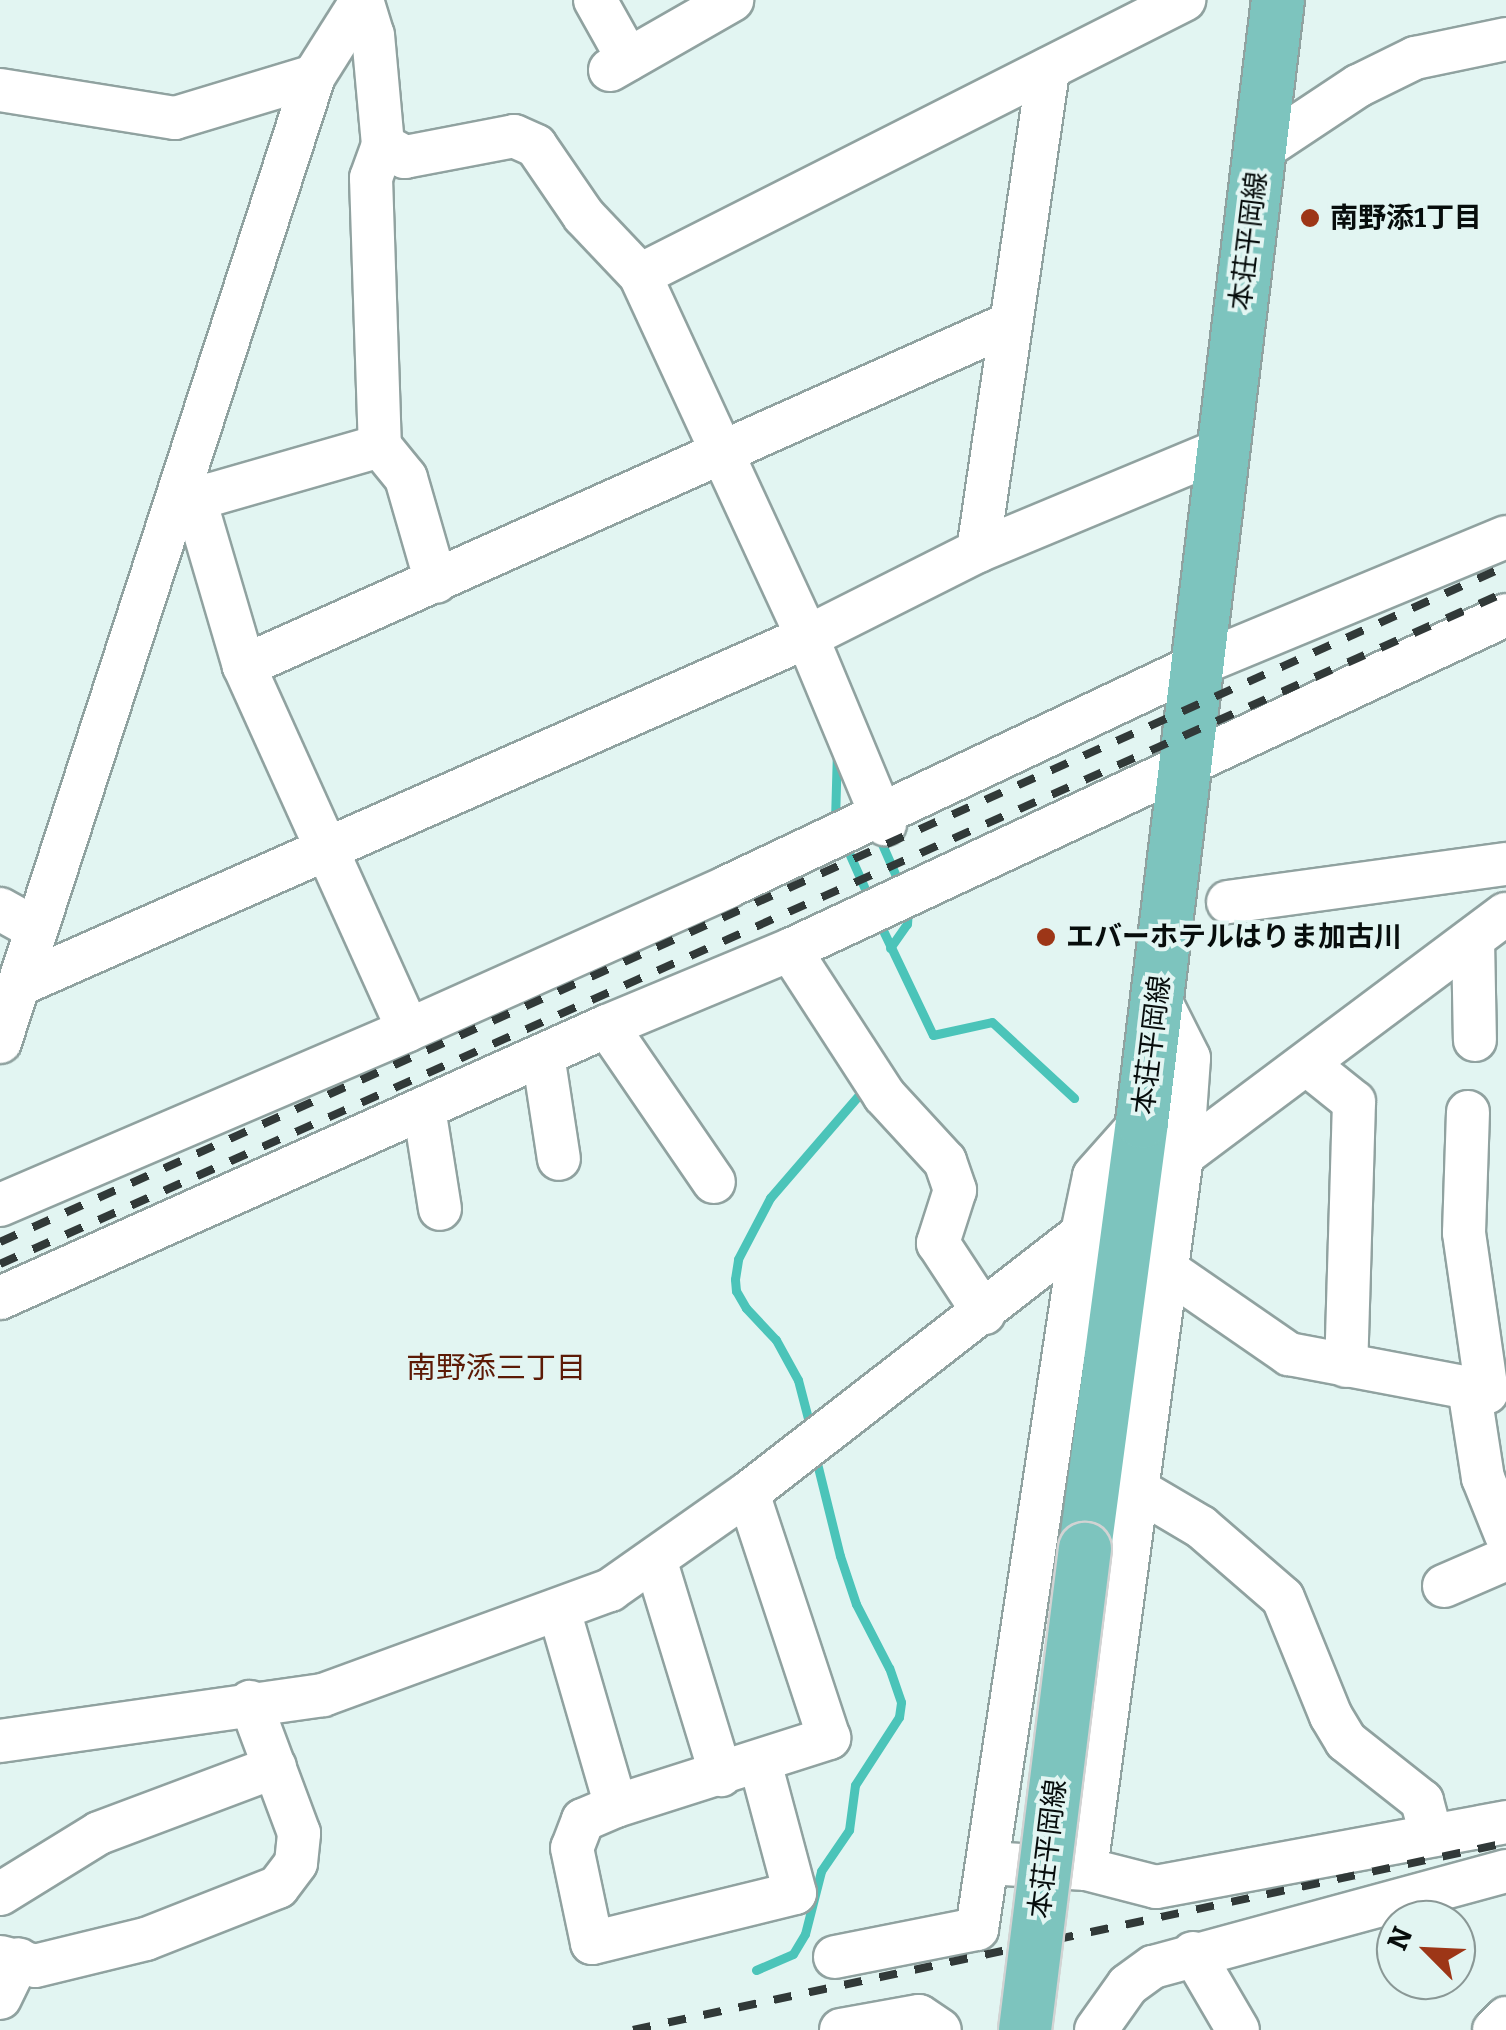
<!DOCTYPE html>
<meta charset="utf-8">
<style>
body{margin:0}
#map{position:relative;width:1506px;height:2030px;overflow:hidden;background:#e2f5f2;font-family:Bitter,"Noto Sans JP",serif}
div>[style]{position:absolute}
.stream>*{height:9px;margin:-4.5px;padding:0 4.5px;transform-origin:4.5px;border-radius:4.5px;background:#4bc4b9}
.roads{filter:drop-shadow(2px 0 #90a2a0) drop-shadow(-2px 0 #90a2a0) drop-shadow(0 2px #90a2a0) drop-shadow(0 -2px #90a2a0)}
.minor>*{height:42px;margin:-21px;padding:0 21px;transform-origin:21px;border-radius:21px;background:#fff}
.major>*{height:52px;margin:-26px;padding:0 26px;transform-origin:26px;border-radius:26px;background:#7dc4be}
.rail>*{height:8px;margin-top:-4px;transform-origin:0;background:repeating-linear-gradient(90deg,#313938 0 18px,transparent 0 36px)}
.bridges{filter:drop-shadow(2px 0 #d2d3d3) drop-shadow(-2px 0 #d2d3d3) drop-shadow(0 2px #d2d3d3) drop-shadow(0 -2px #d2d3d3)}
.major-bridge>*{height:52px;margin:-26px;padding:0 26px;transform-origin:26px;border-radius:26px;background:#7dc4be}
.dots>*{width:28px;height:28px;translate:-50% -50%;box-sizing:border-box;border:5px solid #e2f5f2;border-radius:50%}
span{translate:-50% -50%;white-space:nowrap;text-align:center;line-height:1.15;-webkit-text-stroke:8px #e2f5f2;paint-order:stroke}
.poi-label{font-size:28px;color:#070d0c;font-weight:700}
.left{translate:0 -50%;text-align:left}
.street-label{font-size:28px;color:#070d0c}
.neighbourhood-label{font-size:30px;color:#5c1a06}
.north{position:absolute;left:1376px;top:1900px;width:100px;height:100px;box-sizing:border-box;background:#e2f5f2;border:2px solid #8a9896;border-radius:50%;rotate:294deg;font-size:28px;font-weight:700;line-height:40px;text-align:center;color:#070d0c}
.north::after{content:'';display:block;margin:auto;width:35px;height:45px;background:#9d3617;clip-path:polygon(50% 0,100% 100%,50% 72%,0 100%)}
</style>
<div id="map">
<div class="stream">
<div style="left:835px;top:821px;width:70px;rotate:-88.4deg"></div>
<div style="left:878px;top:835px;width:55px;rotate:66.3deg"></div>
<div style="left:845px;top:844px;width:59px;rotate:66deg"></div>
<div style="left:879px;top:922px;width:125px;rotate:64.5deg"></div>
<div style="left:933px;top:1035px;width:60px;rotate:-12.4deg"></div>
<div style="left:992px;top:1022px;width:112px;rotate:42.8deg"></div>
<div style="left:890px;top:948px;width:29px;rotate:-55deg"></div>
<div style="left:907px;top:924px;width:15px;rotate:-86deg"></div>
<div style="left:810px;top:1426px;width:48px;rotate:-104.6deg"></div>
<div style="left:798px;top:1380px;width:46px;rotate:-118.8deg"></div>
<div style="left:776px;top:1340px;width:44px;rotate:-133.2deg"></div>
<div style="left:746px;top:1308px;width:20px;rotate:-120deg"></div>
<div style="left:736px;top:1291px;width:12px;rotate:-95deg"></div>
<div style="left:735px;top:1279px;width:20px;rotate:-81deg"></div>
<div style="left:738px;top:1259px;width:69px;rotate:-62.3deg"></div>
<div style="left:770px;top:1198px;width:145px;rotate:-49.2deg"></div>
<div style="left:756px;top:1970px;width:40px;rotate:-23.4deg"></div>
<div style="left:793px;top:1954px;width:23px;rotate:-59deg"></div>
<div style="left:805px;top:1934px;width:65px;rotate:-75.7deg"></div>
<div style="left:821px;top:1871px;width:50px;rotate:-55.7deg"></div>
<div style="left:849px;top:1830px;width:45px;rotate:-82.4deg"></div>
<div style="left:855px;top:1785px;width:81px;rotate:-57.1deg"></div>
<div style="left:899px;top:1717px;width:15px;rotate:-82deg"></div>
<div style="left:901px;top:1702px;width:36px;rotate:-109deg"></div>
<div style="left:889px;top:1668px;width:72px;rotate:-117.3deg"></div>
<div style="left:856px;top:1604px;width:51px;rotate:-108.4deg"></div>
<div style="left:840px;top:1556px;width:104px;rotate:-103.9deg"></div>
</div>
<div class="roads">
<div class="minor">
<div style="left:362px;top:0;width:37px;rotate:73deg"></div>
<div style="left:373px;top:35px;width:110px;rotate:84.8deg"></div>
<div style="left:383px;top:145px;width:25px;rotate:29deg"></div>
<div style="left:405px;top:157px;width:111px;rotate:-10.9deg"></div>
<div style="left:514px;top:136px;width:24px;rotate:24deg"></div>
<div style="left:536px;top:146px;width:85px;rotate:55.6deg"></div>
<div style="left:584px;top:216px;width:81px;rotate:46.5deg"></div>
<div style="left:640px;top:275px;width:399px;rotate:65.2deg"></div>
<div style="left:807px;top:637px;width:203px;rotate:67.4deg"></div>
<div style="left:595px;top:0;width:68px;rotate:60.8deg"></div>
<div style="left:610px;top:70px;width:141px;rotate:-29.8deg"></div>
<div style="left:0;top:90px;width:177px;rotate:9.1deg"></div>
<div style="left:175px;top:118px;width:145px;rotate:-16.8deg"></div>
<div style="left:383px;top:145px;width:35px;rotate:110deg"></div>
<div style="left:371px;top:178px;width:268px;rotate:88.1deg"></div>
<div style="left:380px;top:446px;width:41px;rotate:50.9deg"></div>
<div style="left:406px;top:478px;width:108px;rotate:73.9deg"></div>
<div style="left:1260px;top:151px;width:118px;rotate:-33.6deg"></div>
<div style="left:1358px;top:86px;width:64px;rotate:-26.2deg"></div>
<div style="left:1415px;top:58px;width:93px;rotate:-11.8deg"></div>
<div style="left:640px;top:275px;width:610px;rotate:-26.82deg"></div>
<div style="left:380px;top:446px;width:174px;rotate:164deg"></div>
<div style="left:213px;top:494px;width:34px;rotate:172deg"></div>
<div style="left:179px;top:499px;width:30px;rotate:44deg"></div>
<div style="left:201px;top:520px;width:152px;rotate:73.6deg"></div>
<div style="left:244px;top:666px;width:399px;rotate:65.7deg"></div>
<div style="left:978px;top:551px;width:487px;rotate:-81.7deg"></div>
<div style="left:244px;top:666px;width:838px;rotate:-24.09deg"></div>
<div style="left:1228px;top:902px;width:281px;rotate:-7.8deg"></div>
<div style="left:0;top:909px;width:41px;rotate:29.1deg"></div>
<div style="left:1473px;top:940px;width:100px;rotate:88.9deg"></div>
<div style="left:790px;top:950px;width:173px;rotate:57deg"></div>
<div style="left:884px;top:1095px;width:90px;rotate:47.3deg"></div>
<div style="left:945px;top:1161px;width:31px;rotate:71deg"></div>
<div style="left:955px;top:1190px;width:56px;rotate:107.8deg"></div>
<div style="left:938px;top:1243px;width:84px;rotate:56.7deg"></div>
<div style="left:21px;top:984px;width:859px;rotate:-23.82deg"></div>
<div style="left:807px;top:637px;width:191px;rotate:-26.7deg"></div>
<div style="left:978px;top:551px;width:268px;rotate:-22.6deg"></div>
<div style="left:607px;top:1026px;width:189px;rotate:55.6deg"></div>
<div style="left:0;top:1042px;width:1016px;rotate:-71.99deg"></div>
<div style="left:314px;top:76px;width:90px;rotate:-57.7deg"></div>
<div style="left:543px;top:1055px;width:105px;rotate:81.3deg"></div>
<div style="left:1308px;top:1065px;width:59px;rotate:38.8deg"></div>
<div style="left:1354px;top:1102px;width:264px;rotate:91.7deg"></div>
<div style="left:424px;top:1108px;width:102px;rotate:81deg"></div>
<div style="left:1468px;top:1112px;width:121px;rotate:91.9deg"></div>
<div style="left:1464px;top:1233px;width:161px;rotate:81.8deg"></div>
<div style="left:0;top:1205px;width:444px;rotate:-23.2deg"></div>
<div style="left:408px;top:1030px;width:350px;rotate:-24.1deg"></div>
<div style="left:727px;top:887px;width:520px;rotate:-25.28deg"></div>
<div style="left:1197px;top:665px;width:334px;rotate:-22.5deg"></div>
<div style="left:1170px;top:1272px;width:145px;rotate:34.6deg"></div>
<div style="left:1289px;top:1354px;width:183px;rotate:10.7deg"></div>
<div style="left:1469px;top:1388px;width:91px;rotate:81.2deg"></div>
<div style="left:1483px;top:1478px;width:61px;rotate:68deg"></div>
<div style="left:0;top:1298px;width:665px;rotate:-24.14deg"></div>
<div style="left:607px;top:1026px;width:198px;rotate:-22.6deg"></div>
<div style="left:790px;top:950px;width:790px;rotate:-25.07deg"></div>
<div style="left:1140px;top:1491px;width:71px;rotate:30.5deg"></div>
<div style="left:1201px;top:1527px;width:108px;rotate:40.9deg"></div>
<div style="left:1283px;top:1598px;width:127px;rotate:67.9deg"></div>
<div style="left:1331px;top:1716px;width:29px;rotate:59deg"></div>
<div style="left:1346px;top:1741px;width:97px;rotate:38.3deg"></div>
<div style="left:1422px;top:1801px;width:35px;rotate:75deg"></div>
<div style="left:655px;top:1559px;width:226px;rotate:73deg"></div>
<div style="left:1444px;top:1586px;width:68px;rotate:-23.5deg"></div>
<div style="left:559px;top:1610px;width:204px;rotate:73.8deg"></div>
<div style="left:616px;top:1806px;width:224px;rotate:-17.7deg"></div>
<div style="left:829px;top:1738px;width:258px;rotate:-108.3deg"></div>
<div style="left:0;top:1741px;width:326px;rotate:-8.1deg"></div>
<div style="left:323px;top:1695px;width:306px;rotate:-20.1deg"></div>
<div style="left:610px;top:1590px;width:169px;rotate:-35.1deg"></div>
<div style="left:748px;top:1493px;width:549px;rotate:-37.83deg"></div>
<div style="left:1182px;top:1156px;width:404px;rotate:-36.8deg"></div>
<div style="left:616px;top:1806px;width:36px;rotate:157deg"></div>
<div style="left:583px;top:1820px;width:30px;rotate:111deg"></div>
<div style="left:572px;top:1848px;width:97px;rotate:78.1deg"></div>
<div style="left:592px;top:1943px;width:209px;rotate:-13.8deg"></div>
<div style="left:795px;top:1893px;width:136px;rotate:-105deg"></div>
<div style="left:988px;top:1863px;width:98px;rotate:3.5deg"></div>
<div style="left:1086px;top:1869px;width:72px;rotate:14.4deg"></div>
<div style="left:1156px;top:1887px;width:356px;rotate:-10.5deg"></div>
<div style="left:1086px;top:1869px;width:719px;rotate:-82.33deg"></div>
<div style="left:1182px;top:1156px;width:98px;rotate:-85.9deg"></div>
<div style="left:1189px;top:1058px;width:69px;rotate:-116.6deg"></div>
<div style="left:0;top:1894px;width:116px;rotate:-31.6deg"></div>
<div style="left:99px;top:1833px;width:188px;rotate:-20.6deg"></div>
<div style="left:1193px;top:1953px;width:89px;rotate:59.7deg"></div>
<div style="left:0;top:1957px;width:36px;rotate:14deg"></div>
<div style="left:35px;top:1966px;width:114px;rotate:-13.7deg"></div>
<div style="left:146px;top:1939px;width:142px;rotate:-21.5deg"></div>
<div style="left:278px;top:1887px;width:30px;rotate:-53deg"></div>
<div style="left:296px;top:1863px;width:30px;rotate:-84deg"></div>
<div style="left:299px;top:1833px;width:140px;rotate:-110.5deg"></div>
<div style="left:835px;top:1957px;width:145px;rotate:-11.2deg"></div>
<div style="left:977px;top:1929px;width:704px;rotate:-81.42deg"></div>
<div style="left:1082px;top:1233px;width:58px;rotate:-78.1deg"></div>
<div style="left:1094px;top:1176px;width:72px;rotate:-48.4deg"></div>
<div style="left:0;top:1998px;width:43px;rotate:-64deg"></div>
<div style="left:841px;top:2030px;width:79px;rotate:-10.2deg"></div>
<div style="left:919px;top:2016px;width:25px;rotate:34deg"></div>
<div style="left:1096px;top:2030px;width:55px;rotate:-54.6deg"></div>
<div style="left:1128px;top:1985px;width:31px;rotate:-36deg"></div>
<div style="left:1153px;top:1967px;width:366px;rotate:-15.2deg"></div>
<div style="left:1494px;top:2030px;width:17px;rotate:-45deg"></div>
</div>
<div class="major">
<div style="left:1085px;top:1549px;width:431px;rotate:-82.4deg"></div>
<div style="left:1142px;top:1122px;width:1130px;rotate:-83.09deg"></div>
</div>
</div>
<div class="rail">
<div style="left:0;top:1242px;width:1651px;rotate:-24.17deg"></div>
<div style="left:0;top:1264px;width:1649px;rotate:-24.05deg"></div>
<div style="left:633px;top:2030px;width:893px;rotate:-12.09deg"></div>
</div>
<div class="bridges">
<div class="major-bridge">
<div style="left:1025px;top:2030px;width:485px;rotate:-82.9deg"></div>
</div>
</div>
<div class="dots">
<div style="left:1310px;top:218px;background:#9d3617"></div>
<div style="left:1046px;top:937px;background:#9d3617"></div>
</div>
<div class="poi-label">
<span class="left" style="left:1330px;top:218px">南野添1丁目</span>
<span class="left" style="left:1066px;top:937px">エバーホテルはりま加古川</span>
</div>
<div class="street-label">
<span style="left:1249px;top:241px;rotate:-83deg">本荘平岡線</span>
<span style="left:1152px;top:1045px;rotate:-83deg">本荘平岡線</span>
<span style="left:1048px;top:1849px;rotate:-83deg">本荘平岡線</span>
</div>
<div class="neighbourhood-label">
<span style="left:496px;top:1368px">南野添三丁目</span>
</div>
<div class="north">N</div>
</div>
